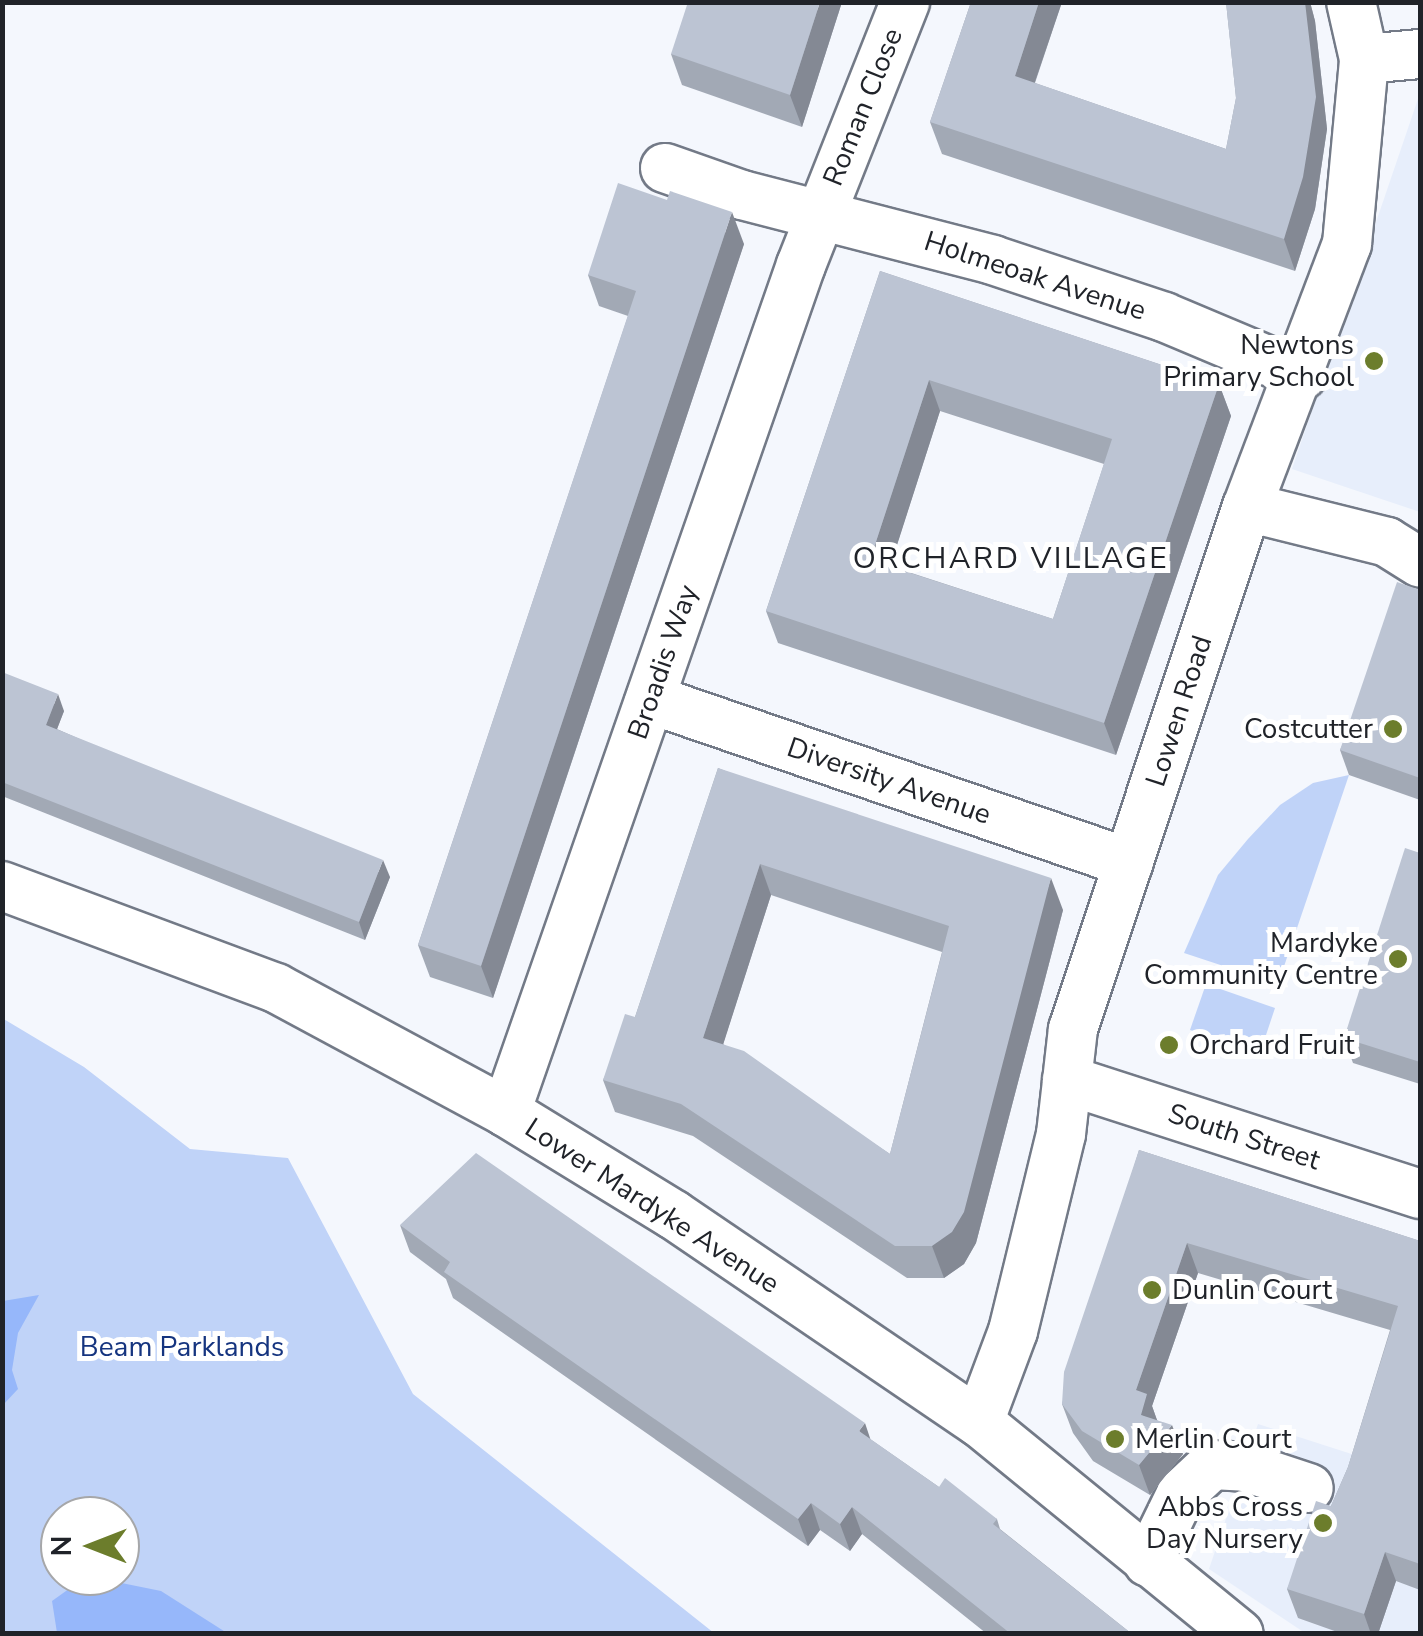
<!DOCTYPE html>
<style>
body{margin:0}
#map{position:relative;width:1423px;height:1636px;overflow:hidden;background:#f4f7fd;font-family:"Nunito Sans",sans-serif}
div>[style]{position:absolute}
.built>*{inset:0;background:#e7eefb}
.green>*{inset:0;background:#c0d3f8}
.water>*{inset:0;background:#96b7fa}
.roads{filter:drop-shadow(2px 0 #737a87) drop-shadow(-2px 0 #737a87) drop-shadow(0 2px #737a87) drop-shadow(0 -2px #737a87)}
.minor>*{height:48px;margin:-24px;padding:0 24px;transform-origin:24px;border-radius:24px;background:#fff}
.wall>*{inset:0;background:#a2a9b5}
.shaded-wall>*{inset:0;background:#848994}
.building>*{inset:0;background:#bcc4d3}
.dots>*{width:28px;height:28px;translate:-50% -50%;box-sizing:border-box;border:5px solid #fff;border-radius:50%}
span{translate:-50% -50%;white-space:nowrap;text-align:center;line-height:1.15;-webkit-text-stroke:10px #fff;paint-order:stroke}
.street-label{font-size:28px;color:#202329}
.poi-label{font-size:28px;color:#202329}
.right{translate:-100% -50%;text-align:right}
.left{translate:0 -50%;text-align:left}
.park-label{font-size:28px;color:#15347f}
.neighbourhood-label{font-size:30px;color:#202329;letter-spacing:2.5px}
.frame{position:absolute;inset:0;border:5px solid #202329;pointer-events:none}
.north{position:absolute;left:40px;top:1496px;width:100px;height:100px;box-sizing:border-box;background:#fff;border:2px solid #a6a7a9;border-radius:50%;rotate:270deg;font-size:28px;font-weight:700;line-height:40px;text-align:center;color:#202329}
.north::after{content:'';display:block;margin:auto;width:35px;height:45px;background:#6c7d2c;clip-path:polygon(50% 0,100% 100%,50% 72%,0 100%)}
</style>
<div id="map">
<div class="built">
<div style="clip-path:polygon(1420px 93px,1420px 512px,1292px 469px)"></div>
<div style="clip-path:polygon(1258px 1424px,1420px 1476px,1420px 1633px,1305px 1633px,1209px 1569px)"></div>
</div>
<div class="green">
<div style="clip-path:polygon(1349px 775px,1278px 984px,1184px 953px,1218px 875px,1248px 839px,1280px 805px,1313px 783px)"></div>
<div style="clip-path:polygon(1206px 984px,1275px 1008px,1260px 1053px,1190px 1030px)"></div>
<div style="clip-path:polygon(evenodd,2px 1018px,84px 1067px,190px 1149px,288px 1158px,413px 1394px,714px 1633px,3px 1633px,2px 1018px,60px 1516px,120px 1516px,120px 1576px,60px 1576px,60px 1516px)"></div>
</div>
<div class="water">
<div style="clip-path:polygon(39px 1295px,18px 1333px,12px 1370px,18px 1389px,3px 1405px,3px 1301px)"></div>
<div style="clip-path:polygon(87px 1576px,161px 1591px,227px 1633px,57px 1633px,52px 1601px)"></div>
</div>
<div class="roads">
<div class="minor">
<div style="left:1364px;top:59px;width:56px;rotate:-5.1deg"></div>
<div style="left:665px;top:168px;width:82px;rotate:19.3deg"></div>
<div style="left:742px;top:195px;width:259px;rotate:14.5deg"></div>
<div style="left:993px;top:260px;width:180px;rotate:18.4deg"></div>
<div style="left:1164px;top:317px;width:150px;rotate:22.8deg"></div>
<div style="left:1247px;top:507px;width:144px;rotate:14deg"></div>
<div style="left:1387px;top:542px;width:39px;rotate:32deg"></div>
<div style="left:650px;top:699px;width:506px;rotate:18.9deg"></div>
<div style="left:2px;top:886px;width:292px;rotate:20.4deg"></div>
<div style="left:276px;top:988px;width:261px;rotate:28.3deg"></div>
<div style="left:506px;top:1112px;width:197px;rotate:31.5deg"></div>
<div style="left:674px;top:1215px;width:369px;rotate:34.2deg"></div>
<div style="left:979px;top:1422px;width:335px;rotate:39.2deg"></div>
<div style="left:1067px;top:1080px;width:371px;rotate:17.9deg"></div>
<div style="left:506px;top:1112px;width:897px;rotate:-70.8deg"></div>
<div style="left:801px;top:265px;width:283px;rotate:-68.4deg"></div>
<div style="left:979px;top:1422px;width:97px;rotate:-69.5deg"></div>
<div style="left:1013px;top:1331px;width:203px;rotate:-76.3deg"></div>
<div style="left:1061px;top:1134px;width:106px;rotate:-83.5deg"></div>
<div style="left:1073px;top:1029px;width:550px;rotate:-71.57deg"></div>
<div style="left:1247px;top:507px;width:281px;rotate:-69.2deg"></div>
<div style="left:1347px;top:244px;width:186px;rotate:-84.7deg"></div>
<div style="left:1364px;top:59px;width:58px;rotate:-102.8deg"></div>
<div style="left:1148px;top:1562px;width:76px;rotate:-64.1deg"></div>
<div style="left:1181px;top:1494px;width:42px;rotate:-43.1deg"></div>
<div style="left:1212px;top:1465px;width:33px;rotate:3deg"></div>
<div style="left:1245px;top:1467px;width:67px;rotate:18.2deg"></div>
</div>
</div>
<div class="wall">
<div style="clip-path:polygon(842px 2px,802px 127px,682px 85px,671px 54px)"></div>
<div style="clip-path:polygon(971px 2px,1062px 2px,1035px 83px,1226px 149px,1236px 98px,1226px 2px,1310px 2px,1315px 21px,1327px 129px,1315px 209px,1295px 271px,942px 154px,930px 122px)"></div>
<div style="clip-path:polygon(667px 200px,744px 244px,493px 998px,430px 977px,418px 945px,628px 316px,599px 306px,588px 275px)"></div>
<div style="clip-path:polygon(evenodd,880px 271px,1219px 384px,1231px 416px,1116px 755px,778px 643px,766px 611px,880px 271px,940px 411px,1104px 464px,1053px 619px,890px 566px,940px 411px)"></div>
<div style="clip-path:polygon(1420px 590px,1420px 800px,1349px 775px,1340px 750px)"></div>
<div style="clip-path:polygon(2px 672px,64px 711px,57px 729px,390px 877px,365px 940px,2px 796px)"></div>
<div style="clip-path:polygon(evenodd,718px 768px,1063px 910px,976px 1243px,964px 1264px,944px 1278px,907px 1278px,693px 1136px,615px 1112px,603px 1080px,635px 1017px,718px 768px,771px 895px,942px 952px,890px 1154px,723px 1044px,771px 895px)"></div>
<div style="clip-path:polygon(1420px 853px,1420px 1084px,1353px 1063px,1344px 1038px)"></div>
<div style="clip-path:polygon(1139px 1150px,1420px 1241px,1420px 1590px,1396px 1581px,1378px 1634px,1343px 1634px,1298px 1618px,1287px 1589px,1331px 1506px,1348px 1467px,1390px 1330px,1198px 1273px,1152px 1406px,1157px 1420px,1183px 1454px,1150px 1495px,1093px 1461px,1073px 1433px,1062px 1404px)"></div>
<div style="clip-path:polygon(400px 1225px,870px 1439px,939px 1487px,997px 1519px,1000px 1529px,1132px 1634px,987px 1634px,862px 1534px,850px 1551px,820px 1530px,808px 1546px,453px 1298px,446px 1279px,410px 1252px)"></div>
</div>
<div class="shaded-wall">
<div style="clip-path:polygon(820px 2px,842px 2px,802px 127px,790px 95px)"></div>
<div style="clip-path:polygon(1039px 2px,1062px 2px,1026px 108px,1015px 76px)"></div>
<div style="clip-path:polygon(1305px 2px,1310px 2px,1315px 21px,1327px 129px,1315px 209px,1295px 271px,1284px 239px)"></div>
<div style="clip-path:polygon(732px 212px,744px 244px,493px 998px,481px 966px)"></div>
<div style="clip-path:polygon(929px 380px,940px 411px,882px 592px,870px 560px)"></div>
<div style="clip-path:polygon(1219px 384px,1231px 416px,1116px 755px,1104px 723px)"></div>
<div style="clip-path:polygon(58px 694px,64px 711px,52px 742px,46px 725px)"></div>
<div style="clip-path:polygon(383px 860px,390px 877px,365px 940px,359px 922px)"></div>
<div style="clip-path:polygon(760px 864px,771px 895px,715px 1070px,703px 1038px)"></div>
<div style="clip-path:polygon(1051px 878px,1063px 910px,976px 1243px,964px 1264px,944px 1278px,932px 1246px)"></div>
<div style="clip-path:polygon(1187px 1243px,1198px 1273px,1152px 1406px,1158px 1423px,1141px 1415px,1136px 1390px)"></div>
<div style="clip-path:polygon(865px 1423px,874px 1450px,859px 1431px)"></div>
<div style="clip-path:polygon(1172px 1425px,1183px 1454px,1150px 1495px,1139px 1465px)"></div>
<div style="clip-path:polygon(811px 1503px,820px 1530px,808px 1546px,798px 1519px)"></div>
<div style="clip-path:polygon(852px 1507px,862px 1534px,850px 1551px,840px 1524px)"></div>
<div style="clip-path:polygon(1385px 1552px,1396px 1581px,1378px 1634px,1371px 1634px,1364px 1614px)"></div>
</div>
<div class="building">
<div style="clip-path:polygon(688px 2px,820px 2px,790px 95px,671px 54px)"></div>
<div style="clip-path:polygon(971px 2px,1039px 2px,1015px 76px,1226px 149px,1236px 98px,1226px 2px,1305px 2px,1316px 97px,1303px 177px,1284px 239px,930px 122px)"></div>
<div style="clip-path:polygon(618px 183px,667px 200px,670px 191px,732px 212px,481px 966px,418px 945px,636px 291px,588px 275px)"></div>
<div style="clip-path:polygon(evenodd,880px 271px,1219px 384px,1104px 723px,766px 611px,880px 271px,929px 380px,1112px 439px,1053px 619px,870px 560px,929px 380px)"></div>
<div style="clip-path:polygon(1397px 582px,1420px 590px,1420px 778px,1340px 750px)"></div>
<div style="clip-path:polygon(2px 672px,58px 694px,46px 725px,383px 860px,359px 922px,2px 782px)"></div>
<div style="clip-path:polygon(evenodd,718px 768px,1051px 878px,964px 1212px,952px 1232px,932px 1246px,895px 1246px,681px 1104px,603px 1080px,625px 1014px,635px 1017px,718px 768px,760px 864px,949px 926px,890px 1154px,744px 1051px,703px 1038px,760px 864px)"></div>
<div style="clip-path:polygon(1405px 848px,1420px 853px,1420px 1062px,1344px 1038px)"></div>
<div style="clip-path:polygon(1139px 1150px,1420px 1241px,1420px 1564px,1385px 1552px,1364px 1614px,1287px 1589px,1316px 1501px,1331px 1506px,1348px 1467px,1398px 1306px,1187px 1243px,1136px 1390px,1147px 1394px,1141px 1415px,1172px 1425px,1139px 1465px,1082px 1431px,1062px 1404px,1064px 1372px)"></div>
<div style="clip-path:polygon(476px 1153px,865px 1423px,859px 1431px,939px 1487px,945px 1478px,997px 1519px,993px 1524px,1132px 1634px,1011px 1634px,852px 1507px,840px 1524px,811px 1503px,798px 1519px,444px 1272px,450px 1262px,400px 1225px)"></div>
</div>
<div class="dots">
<div style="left:1374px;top:361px;background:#6c7d2c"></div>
<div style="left:1393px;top:729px;background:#6c7d2c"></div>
<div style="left:1398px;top:959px;background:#6c7d2c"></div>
<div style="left:1169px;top:1045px;background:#6c7d2c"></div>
<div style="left:1152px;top:1290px;background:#6c7d2c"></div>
<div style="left:1115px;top:1439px;background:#6c7d2c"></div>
<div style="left:1323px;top:1523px;background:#6c7d2c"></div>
</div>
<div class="street-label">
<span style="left:863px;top:107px;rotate:-68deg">Roman Close</span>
<span style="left:1035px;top:276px;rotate:18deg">Holmeoak Avenue</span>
<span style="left:663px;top:662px;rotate:-71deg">Broadis Way</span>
<span style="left:1179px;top:711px;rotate:-72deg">Lowen Road</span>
<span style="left:889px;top:781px;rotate:19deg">Diversity Avenue</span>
<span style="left:1244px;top:1137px;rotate:18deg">South Street</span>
<span style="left:652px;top:1206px;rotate:33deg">Lower Mardyke Avenue</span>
</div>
<div class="poi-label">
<span class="right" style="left:1354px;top:361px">Newtons<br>Primary School</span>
<span class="right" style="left:1373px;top:729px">Costcutter</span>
<span class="right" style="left:1378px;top:959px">Mardyke<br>Community Centre</span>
<span class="left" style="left:1189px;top:1045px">Orchard Fruit</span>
<span class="left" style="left:1172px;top:1290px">Dunlin Court</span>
<span class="left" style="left:1135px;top:1439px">Merlin Court</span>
<span class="right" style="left:1303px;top:1523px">Abbs Cross<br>Day Nursery</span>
</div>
<div class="park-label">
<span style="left:182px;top:1347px">Beam Parklands</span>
</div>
<div class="neighbourhood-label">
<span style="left:1011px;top:559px">ORCHARD VILLAGE</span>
</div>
<div class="frame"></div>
<div class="north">N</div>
</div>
